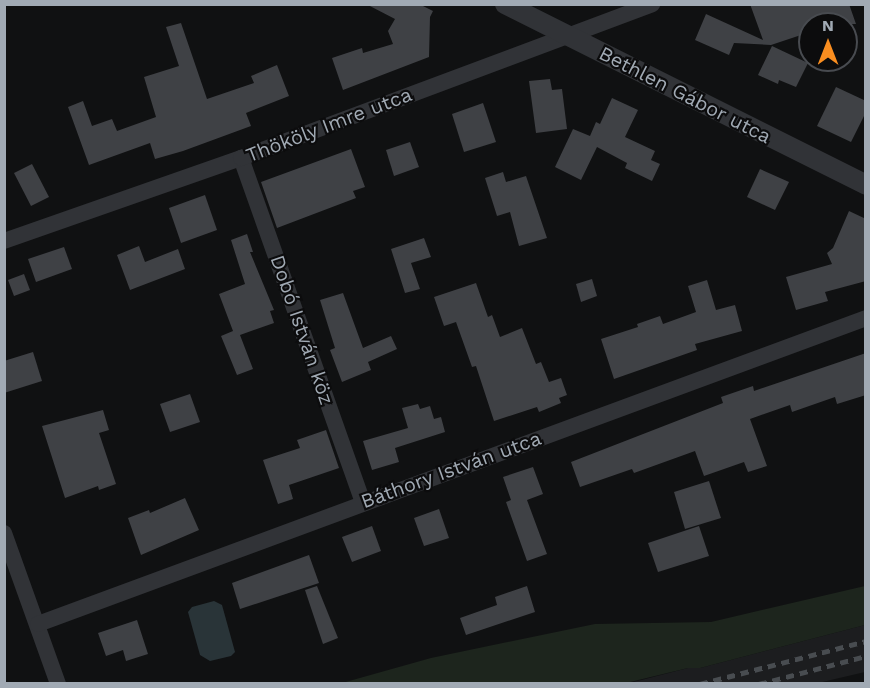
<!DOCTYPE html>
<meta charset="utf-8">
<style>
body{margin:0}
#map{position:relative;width:870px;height:688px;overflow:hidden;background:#101112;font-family:"Work Sans",sans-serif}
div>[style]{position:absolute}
.built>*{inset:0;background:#1c1d1f}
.green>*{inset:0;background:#1d251d}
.water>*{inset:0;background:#293438}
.building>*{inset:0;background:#3f4145}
.minor>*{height:16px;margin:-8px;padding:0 8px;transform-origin:8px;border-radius:8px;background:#313337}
.tertiary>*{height:20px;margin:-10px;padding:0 10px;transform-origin:10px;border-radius:10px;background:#313337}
.rail>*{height:4.5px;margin-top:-2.25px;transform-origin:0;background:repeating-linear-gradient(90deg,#484c50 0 8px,transparent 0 14px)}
span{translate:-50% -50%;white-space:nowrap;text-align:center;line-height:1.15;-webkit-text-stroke:4.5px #0c0c0d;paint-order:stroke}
.street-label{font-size:20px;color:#a1aab4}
.frame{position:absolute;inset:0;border:6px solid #a1aab4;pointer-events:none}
.north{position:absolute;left:798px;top:12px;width:60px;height:60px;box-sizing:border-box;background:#0c0c0d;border:2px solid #484b50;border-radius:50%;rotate:0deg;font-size:16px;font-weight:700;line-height:24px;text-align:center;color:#a1aab4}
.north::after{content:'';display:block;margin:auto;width:21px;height:27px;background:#fa8e20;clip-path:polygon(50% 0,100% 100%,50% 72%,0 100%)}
</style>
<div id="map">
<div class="built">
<div style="clip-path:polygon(865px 625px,865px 672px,818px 683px,626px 684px,688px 668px,700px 668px)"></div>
</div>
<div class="green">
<div style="clip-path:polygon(865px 586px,865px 625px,700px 668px,688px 668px,626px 683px,342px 683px,431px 658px,595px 624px,711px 622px)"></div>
</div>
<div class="water">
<div style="clip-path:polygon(214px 601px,222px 605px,235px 652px,231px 656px,210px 661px,200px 655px,188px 612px,192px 607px)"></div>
</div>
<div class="building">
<div style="clip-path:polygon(366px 4px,419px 4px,433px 11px,430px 17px,429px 57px,343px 90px,332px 58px,362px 48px,363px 53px,393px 44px,388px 31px,395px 19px)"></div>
<div style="clip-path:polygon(750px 4px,849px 4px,856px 24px,810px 24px,810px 32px,771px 45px,734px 43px,729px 55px,695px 40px,706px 14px,763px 40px)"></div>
<div style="clip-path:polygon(181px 23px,207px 99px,254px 83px,251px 76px,277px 65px,289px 96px,246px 113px,251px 126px,183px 151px,155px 159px,150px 143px,89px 165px,68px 107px,83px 101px,92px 126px,112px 119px,117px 131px,156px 117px,144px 77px,179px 66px,166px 27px)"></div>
<div style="clip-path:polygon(772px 46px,808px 63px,796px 87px,779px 80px,778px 84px,758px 75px)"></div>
<div style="clip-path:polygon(550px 79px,552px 90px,562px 89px,567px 129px,536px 133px,529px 81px)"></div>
<div style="clip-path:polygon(836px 87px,866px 101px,866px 112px,851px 142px,817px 126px)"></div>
<div style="clip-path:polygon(612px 98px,638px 110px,625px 137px,655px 151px,651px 160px,660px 164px,652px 181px,625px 168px,627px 163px,597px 147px,581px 180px,555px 167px,573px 129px,590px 136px,596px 122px,600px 124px)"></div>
<div style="clip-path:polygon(483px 103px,496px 142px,464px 152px,452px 114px)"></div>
<div style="clip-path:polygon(410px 142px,419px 167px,394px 176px,386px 150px)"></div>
<div style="clip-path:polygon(351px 149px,365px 187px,353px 191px,356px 198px,277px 228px,261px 182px)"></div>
<div style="clip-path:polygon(32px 164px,49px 197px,31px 206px,14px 173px)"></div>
<div style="clip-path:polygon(760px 169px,789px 182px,775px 210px,747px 197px)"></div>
<div style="clip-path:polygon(503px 172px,506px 182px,526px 176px,547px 238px,519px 246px,510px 212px,497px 216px,485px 178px)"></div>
<div style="clip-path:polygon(205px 195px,217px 230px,181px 243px,169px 208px)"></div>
<div style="clip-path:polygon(849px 211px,866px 219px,866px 281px,825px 292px,828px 301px,796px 310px,786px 277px,832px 264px,827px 253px,833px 248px)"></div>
<div style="clip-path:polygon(247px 234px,253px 252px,250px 252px,274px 310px,270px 311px,274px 323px,240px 335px,253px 369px,237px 375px,221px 336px,233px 331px,219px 294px,245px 284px,231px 240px)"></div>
<div style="clip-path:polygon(424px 238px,431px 257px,411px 263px,420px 289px,405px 293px,391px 249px)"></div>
<div style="clip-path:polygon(139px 246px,145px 262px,178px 249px,185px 269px,130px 290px,117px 255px)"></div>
<div style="clip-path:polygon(64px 247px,72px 269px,36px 282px,28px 259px)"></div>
<div style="clip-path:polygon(24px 274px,30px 290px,14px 296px,8px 280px)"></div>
<div style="clip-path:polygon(592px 279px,597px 296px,581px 302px,576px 284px)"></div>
<div style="clip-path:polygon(707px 280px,716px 310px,735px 305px,742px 331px,695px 344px,697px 350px,614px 379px,601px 339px,638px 327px,637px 324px,660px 316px,663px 324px,696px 312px,688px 286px)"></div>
<div style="clip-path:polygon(476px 283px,488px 317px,492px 315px,500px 337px,522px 328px,536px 364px,541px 362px,549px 382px,561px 378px,567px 395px,559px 398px,561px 403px,539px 412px,537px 407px,494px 421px,476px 366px,472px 367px,456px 322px,444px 326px,434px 297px)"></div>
<div style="clip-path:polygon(343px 293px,363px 348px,391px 336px,397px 349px,368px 362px,371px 370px,342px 382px,330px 350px,335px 348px,320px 300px)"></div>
<div style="clip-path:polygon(33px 352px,42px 381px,4px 393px,4px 361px)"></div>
<div style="clip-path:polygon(866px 353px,866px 395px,837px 404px,835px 397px,792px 412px,790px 405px,750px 419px,767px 466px,748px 472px,744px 462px,704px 476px,695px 451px,634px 473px,632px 469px,580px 487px,571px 462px,723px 403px,721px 397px,753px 386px,754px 391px)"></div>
<div style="clip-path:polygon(190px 394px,200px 422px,170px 432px,160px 404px)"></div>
<div style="clip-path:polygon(418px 404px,420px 409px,430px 406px,434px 419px,441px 417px,445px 432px,395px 448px,399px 462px,372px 470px,363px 441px,408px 428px,402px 408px)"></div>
<div style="clip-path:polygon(103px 410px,109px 430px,99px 433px,116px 484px,99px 490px,98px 486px,65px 498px,42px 426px)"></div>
<div style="clip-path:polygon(326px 430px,339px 468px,289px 485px,293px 499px,278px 504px,263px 460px,300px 448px,297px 440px)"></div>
<div style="clip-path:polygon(533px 467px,543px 494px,527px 500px,547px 554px,527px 561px,506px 502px,511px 500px,503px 477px)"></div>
<div style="clip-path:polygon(709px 481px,721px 518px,685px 529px,674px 492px)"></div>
<div style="clip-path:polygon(185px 498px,199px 530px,141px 555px,128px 518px,149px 510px,150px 513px)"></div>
<div style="clip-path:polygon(439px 509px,449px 538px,424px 546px,414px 518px)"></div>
<div style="clip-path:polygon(372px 526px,381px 551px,352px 562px,342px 537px)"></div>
<div style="clip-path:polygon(699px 526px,709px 556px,658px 572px,648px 543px)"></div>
<div style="clip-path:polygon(309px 555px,319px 583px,240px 609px,232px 583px)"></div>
<div style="clip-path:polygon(317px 586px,338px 638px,323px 644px,305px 590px)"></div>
<div style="clip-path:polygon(527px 586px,535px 612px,466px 635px,460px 618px,497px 605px,495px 597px)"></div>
<div style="clip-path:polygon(137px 620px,148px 654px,126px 661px,123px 650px,106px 656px,98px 633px)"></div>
</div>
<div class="minor">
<div style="left:241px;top:158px;width:365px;rotate:70.5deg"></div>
<div style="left:4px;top:241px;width:251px;rotate:-19.3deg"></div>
<div style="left:241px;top:158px;width:439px;rotate:-20.5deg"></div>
<div style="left:4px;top:533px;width:160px;rotate:70.3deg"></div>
<div style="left:38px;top:624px;width:883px;rotate:-20.28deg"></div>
</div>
<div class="tertiary">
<div style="left:505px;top:4px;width:404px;rotate:26.6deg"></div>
</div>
<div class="rail">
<div style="left:700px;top:684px;width:171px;rotate:-14.5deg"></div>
<div style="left:759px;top:684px;width:111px;rotate:-14.7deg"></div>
</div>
<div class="street-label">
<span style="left:685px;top:95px;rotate:27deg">Bethlen Gábor utca</span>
<span style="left:329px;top:125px;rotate:-21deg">Thököly Imre utca</span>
<span style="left:302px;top:330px;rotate:71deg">Dobó István köz</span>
<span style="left:451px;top:470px;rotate:-20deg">Báthory István utca</span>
</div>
<div class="frame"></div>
<div class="north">N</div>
</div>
